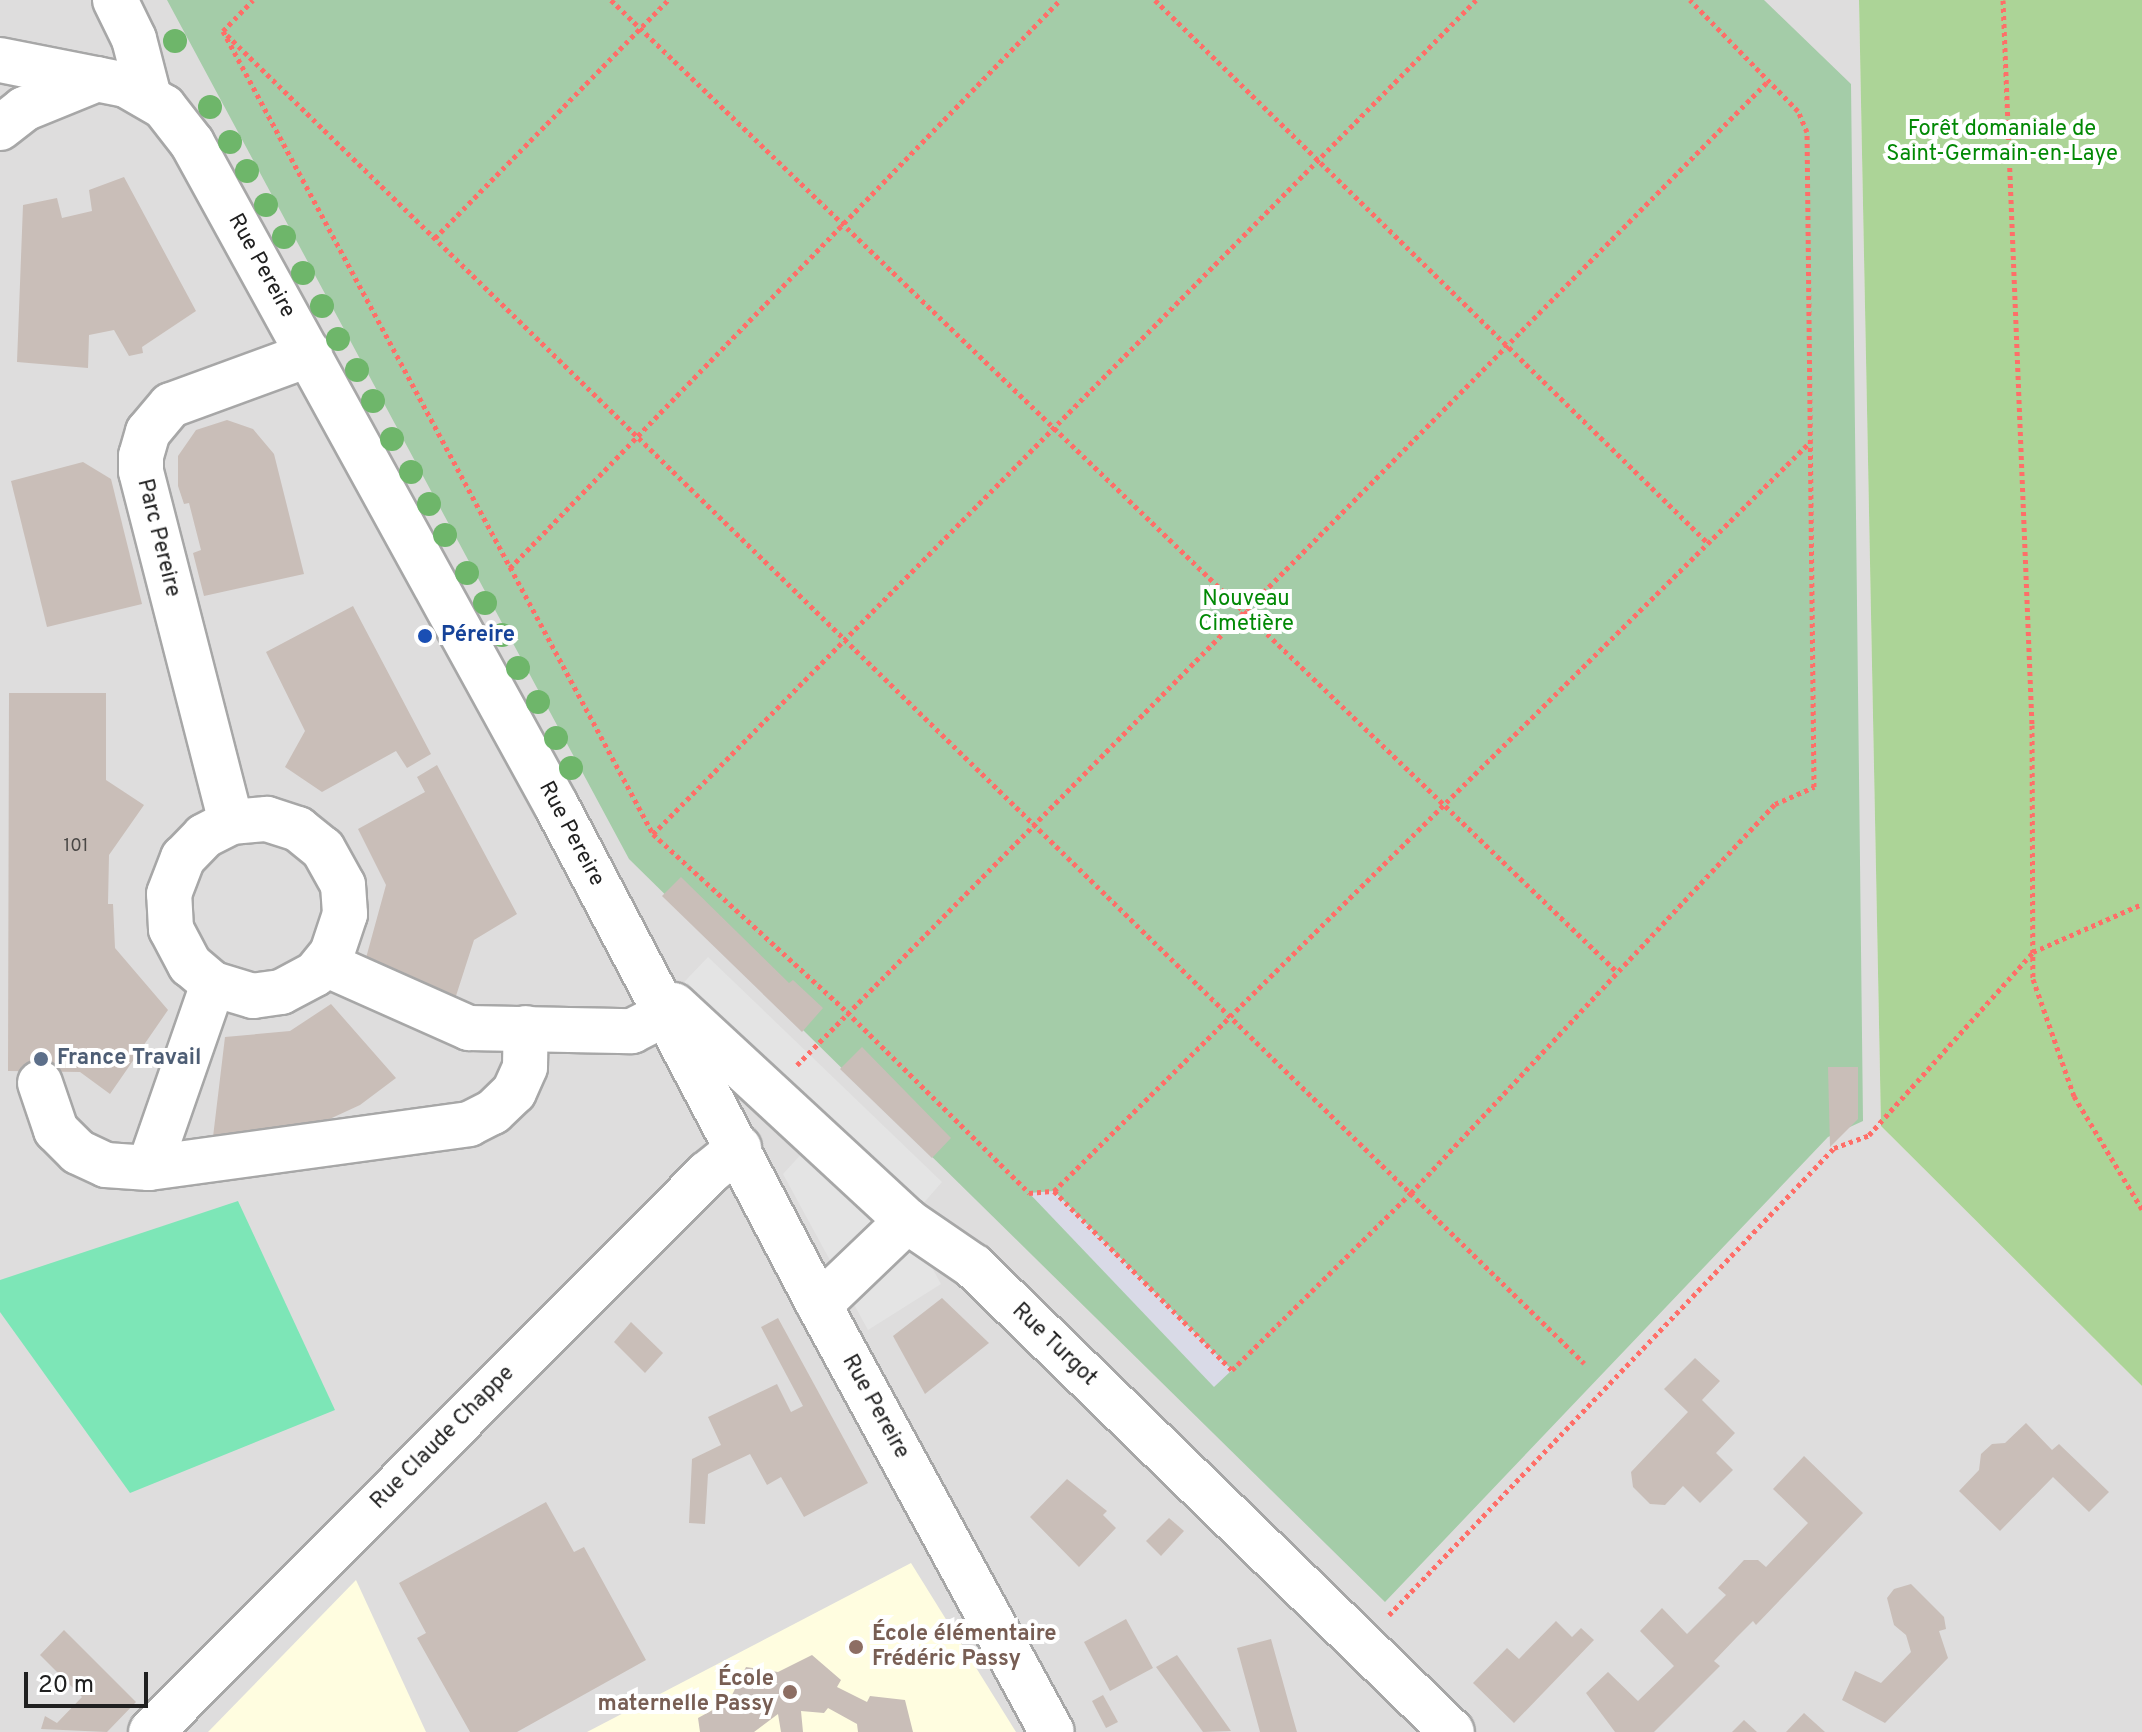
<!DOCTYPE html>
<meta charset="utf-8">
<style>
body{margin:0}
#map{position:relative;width:2142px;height:1732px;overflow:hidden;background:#f1ece5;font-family:Overpass,sans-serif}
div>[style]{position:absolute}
.residential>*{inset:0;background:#dedddd}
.education>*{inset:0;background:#fffde0}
.forest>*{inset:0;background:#acd497}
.cemetery>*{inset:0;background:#a4cca8}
.pitch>*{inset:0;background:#7de6b7}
.parking>*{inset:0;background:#e4e4e4}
.plaza>*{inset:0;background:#d9dae7}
.building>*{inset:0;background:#c9beb8}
.path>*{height:5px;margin-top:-2.5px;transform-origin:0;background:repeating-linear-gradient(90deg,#ff6e68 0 4px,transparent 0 8px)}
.roads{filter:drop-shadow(2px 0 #a7a7a7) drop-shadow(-2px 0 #a7a7a7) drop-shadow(0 2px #a7a7a7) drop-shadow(0 -2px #a7a7a7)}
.minor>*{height:44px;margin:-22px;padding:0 22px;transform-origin:22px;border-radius:22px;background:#fff}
.trees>*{width:24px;height:24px;margin:-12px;border-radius:50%;background:#6eb66a}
.dots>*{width:22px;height:22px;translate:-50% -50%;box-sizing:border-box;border:4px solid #fff;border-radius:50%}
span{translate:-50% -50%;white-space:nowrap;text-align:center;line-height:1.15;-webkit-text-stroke:8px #fff;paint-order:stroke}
.number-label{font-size:18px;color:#4a4846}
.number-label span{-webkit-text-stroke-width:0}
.park-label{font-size:22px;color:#028905}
.street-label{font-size:22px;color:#202020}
.transit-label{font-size:22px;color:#164399;font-weight:700}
.left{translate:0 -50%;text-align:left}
.service-label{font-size:22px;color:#4e5e75;font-weight:700}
.education-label{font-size:22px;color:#785e54;font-weight:700}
.right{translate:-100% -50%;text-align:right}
.scale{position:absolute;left:24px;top:1672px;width:124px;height:36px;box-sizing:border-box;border:4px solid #202020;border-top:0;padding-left:10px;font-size:24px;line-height:28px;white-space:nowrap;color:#202020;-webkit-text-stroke:6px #fff;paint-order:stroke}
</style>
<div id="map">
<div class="residential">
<div style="clip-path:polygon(0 0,1859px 0,1881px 1126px,2142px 1386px,2142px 1732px,0 1732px)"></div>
</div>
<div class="education">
<div style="clip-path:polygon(911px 1563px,1016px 1732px,587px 1732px)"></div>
<div style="clip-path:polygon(356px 1580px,426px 1732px,208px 1732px)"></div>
</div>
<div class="forest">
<div style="clip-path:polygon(1859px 0,2142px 0,2142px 1386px,1881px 1126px)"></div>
</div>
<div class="cemetery">
<div style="clip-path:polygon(167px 0,1764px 0,1851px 84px,1863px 1121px,1828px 1137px,1385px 1602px,629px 859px)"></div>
</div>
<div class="pitch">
<div style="clip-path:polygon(238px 1201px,335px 1410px,130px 1493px,0 1312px,0 1280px)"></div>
</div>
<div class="parking">
<div style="clip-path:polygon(708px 957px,942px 1182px,907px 1222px,941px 1284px,868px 1330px,783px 1174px,816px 1138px,668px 999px)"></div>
</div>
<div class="plaza">
<div style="clip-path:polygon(1054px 1191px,1232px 1370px,1214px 1387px,1029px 1193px)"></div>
</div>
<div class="building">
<div style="clip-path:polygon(124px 177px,196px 311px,142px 347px,143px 353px,129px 356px,114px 330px,89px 335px,88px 368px,17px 362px,23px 205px,57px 198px,62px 218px,92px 211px,89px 190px)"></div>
<div style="clip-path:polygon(227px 420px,253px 429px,274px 454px,304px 574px,204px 596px,193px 553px,201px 550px,189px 503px,184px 504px,178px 486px,178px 456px,196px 430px)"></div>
<div style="clip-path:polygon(83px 462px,111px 479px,142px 604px,47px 627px,11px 481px)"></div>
<div style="clip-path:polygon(353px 606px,431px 754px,407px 768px,396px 751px,322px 792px,285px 767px,305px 731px,266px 652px)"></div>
<div style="clip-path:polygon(9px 693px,106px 693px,106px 780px,144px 805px,109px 855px,108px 904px,113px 904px,115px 948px,168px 1010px,110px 1094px,80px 1072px,8px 1071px)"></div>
<div style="clip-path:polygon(437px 765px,517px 914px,474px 940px,455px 999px,366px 958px,386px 885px,358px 829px,425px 792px,417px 777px)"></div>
<div style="clip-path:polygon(681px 877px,789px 983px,793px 980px,823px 1008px,802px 1032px,662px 896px)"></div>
<div style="clip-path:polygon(331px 1004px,396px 1078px,360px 1105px,321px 1123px,213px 1137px,225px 1037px,290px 1031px)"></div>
<div style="clip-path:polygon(862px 1047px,951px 1138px,932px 1158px,840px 1069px)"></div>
<div style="clip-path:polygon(1828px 1067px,1858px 1067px,1858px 1119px,1830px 1147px)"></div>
<div style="clip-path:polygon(942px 1298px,989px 1343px,925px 1394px,893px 1336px)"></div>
<div style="clip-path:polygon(778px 1318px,868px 1483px,804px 1517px,781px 1477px,767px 1485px,750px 1454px,708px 1474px,705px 1524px,689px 1523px,692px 1459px,721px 1445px,708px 1417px,777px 1384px,791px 1412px,803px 1406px,761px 1327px)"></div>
<div style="clip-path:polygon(631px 1322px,663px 1353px,645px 1373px,614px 1342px)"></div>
<div style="clip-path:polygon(1695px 1358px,1720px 1381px,1702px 1400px,1735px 1433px,1716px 1453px,1733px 1470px,1700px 1503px,1683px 1486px,1665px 1505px,1650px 1504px,1633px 1487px,1631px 1472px,1688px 1412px,1664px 1389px)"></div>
<div style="clip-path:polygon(2026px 1423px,2052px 1450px,2059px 1444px,2109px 1492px,2089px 1512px,2053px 1477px,2000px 1531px,1959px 1491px,1979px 1470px,1981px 1454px,1992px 1444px,2005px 1443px)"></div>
<div style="clip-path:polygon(1804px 1456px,1863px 1513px,1756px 1625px,1753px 1621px,1737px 1637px,1714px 1661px,1720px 1666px,1654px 1732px,1615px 1732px,1586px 1693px,1608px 1672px,1638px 1701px,1674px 1666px,1640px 1631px,1662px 1608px,1687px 1634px,1726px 1595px,1718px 1588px,1744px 1560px,1758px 1560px,1766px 1567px,1808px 1523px,1773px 1489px)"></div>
<div style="clip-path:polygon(1067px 1479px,1107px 1511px,1103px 1515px,1116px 1528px,1079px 1567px,1030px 1517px)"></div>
<div style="clip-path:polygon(546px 1502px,574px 1552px,584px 1547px,646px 1660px,517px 1732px,470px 1732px,417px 1638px,426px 1633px,399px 1583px)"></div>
<div style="clip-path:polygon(1169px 1518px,1184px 1531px,1161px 1556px,1146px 1541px)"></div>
<div style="clip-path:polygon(1911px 1584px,1944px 1617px,1946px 1629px,1939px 1631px,1948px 1658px,1885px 1723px,1842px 1700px,1855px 1671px,1881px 1683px,1911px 1652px,1906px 1635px,1894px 1625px,1887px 1598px,1894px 1589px)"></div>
<div style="clip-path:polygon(1126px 1619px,1153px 1668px,1110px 1691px,1084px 1642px)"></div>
<div style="clip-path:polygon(1556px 1621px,1572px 1637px,1581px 1628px,1594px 1640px,1514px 1723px,1473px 1683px,1507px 1648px,1519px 1659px)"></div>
<div style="clip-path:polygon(64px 1630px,136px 1702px,107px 1732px,41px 1729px,45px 1716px,57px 1723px,82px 1697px,40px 1655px)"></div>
<div style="clip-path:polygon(1271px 1639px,1289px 1704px,1297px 1732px,1260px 1732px,1237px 1648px)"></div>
<div style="clip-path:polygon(812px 1655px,841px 1680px,837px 1687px,867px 1702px,870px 1696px,905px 1700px,913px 1732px,858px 1732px,857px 1724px,828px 1708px,824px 1713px,801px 1711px,803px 1732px,781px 1732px,778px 1714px,754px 1732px,700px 1732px,698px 1718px,729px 1701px,746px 1667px,778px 1672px)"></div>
<div style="clip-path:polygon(1177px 1655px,1224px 1721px,1231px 1731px,1203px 1732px,1156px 1667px)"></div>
<div style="clip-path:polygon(1103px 1695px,1118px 1722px,1106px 1728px,1092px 1701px)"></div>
<div style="clip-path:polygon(1804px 1713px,1825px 1732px,1786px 1732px)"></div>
<div style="clip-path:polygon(1744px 1720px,1757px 1732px,1732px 1732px)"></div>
</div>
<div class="path">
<div style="left:611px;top:0;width:1397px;rotate:44.01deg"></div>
<div style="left:1155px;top:0;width:775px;rotate:44.48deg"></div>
<div style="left:2003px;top:0;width:726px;rotate:87.71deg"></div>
<div style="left:2032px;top:725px;width:254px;rotate:89.8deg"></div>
<div style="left:2033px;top:979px;width:124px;rotate:70.7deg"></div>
<div style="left:2074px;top:1096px;width:132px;rotate:59deg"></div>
<div style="left:223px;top:31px;width:911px;rotate:61.83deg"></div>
<div style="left:653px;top:834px;width:263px;rotate:42.5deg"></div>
<div style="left:847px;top:1012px;width:257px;rotate:44.8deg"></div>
<div style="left:1029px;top:1193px;width:25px;rotate:-5deg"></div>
<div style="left:1054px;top:1191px;width:252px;rotate:45.2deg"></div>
<div style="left:1232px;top:1370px;width:252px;rotate:-44.7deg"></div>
<div style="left:1411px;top:1193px;width:533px;rotate:-46.9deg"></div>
<div style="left:1775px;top:804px;width:43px;rotate:-23.6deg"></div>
<div style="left:1814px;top:787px;width:655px;rotate:-90.61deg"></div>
<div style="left:1807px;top:132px;width:23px;rotate:-113deg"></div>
<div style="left:1798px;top:111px;width:155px;rotate:-134.2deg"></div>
<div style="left:223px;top:31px;width:43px;rotate:-45.9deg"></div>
<div style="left:227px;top:35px;width:1899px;rotate:44.38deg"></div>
<div style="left:435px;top:238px;width:333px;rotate:-45.6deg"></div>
<div style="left:510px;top:568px;width:791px;rotate:-45.92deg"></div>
<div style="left:653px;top:834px;width:1172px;rotate:-45.38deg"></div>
<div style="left:797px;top:1065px;width:1384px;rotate:-45.38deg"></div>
<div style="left:1054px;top:1191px;width:1066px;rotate:-44.73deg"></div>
<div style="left:1389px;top:1615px;width:645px;rotate:-46.38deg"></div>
<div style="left:1834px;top:1148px;width:37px;rotate:-20deg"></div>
<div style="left:1869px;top:1135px;width:246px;rotate:-48.1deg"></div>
<div style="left:2033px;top:952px;width:119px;rotate:-23.8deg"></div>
</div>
<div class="roads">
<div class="minor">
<div style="left:115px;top:0;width:43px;rotate:64deg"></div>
<div style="left:134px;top:39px;width:60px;rotate:75.5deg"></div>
<div style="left:0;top:60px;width:128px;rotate:11.2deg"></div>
<div style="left:126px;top:85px;width:44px;rotate:30.1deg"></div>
<div style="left:164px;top:107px;width:46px;rotate:52.1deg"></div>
<div style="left:192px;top:143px;width:755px;rotate:61.2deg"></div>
<div style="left:556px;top:805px;width:565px;rotate:62.26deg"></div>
<div style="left:819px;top:1305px;width:486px;rotate:61.4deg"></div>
<div style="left:0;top:128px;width:31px;rotate:-38deg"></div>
<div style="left:24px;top:109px;width:79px;rotate:-22.3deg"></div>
<div style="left:231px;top:822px;width:36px;rotate:-5deg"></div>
<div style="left:267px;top:819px;width:33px;rotate:18deg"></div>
<div style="left:298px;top:829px;width:32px;rotate:39deg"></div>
<div style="left:323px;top:849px;width:41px;rotate:60.9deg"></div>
<div style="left:343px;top:885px;width:29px;rotate:86deg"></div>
<div style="left:345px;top:914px;width:41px;rotate:108.4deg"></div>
<div style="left:332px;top:953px;width:27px;rotate:129deg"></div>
<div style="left:315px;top:974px;width:38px;rotate:152deg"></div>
<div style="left:281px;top:992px;width:28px;rotate:172deg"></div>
<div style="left:253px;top:996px;width:42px;rotate:-163.3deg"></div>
<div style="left:213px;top:984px;width:30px;rotate:-140deg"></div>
<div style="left:190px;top:965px;width:41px;rotate:-117.8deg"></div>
<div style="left:171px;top:929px;width:35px;rotate:-93deg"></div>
<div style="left:169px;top:894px;width:39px;rotate:-69deg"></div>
<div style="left:183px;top:858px;width:30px;rotate:-46deg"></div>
<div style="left:204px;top:836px;width:30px;rotate:-27deg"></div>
<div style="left:231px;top:822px;width:362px;rotate:-104.4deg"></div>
<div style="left:141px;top:471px;width:15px;rotate:-90deg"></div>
<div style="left:141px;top:456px;width:25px;rotate:-74deg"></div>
<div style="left:148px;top:432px;width:35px;rotate:-50deg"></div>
<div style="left:171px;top:405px;width:148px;rotate:-20.1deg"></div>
<div style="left:325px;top:964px;width:158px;rotate:24deg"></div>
<div style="left:469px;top:1028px;width:163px;rotate:1.1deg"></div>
<div style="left:632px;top:1031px;width:38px;rotate:-27deg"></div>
<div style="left:674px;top:1005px;width:318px;rotate:42.8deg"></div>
<div style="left:907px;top:1221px;width:80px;rotate:34.3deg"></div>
<div style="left:973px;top:1266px;width:668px;rotate:44.21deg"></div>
<div style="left:40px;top:1083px;width:50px;rotate:71.2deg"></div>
<div style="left:56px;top:1130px;width:31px;rotate:45deg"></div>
<div style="left:78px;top:1152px;width:31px;rotate:25deg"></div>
<div style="left:106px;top:1165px;width:43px;rotate:4deg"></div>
<div style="left:149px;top:1168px;width:323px;rotate:-7.8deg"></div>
<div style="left:469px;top:1124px;width:27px;rotate:-27deg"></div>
<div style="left:493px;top:1112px;width:29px;rotate:-44deg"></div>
<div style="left:514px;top:1092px;width:27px;rotate:-66deg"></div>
<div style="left:525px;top:1067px;width:39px;rotate:-89deg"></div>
<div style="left:149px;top:1168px;width:195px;rotate:-70.8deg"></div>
<div style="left:819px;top:1305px;width:122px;rotate:-43.7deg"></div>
<div style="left:151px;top:1732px;width:789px;rotate:-45.1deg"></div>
<div style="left:708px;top:1173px;width:40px;rotate:-39deg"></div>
</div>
</div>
<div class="trees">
<div style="left:175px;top:41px"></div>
<div style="left:210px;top:107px"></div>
<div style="left:230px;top:142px"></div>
<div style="left:247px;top:171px"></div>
<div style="left:266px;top:205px"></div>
<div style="left:284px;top:237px"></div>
<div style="left:303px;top:273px"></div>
<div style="left:322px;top:306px"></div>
<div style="left:338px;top:339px"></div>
<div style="left:357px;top:370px"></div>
<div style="left:373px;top:401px"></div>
<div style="left:392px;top:439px"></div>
<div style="left:411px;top:472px"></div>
<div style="left:429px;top:504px"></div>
<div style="left:445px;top:535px"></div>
<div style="left:467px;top:573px"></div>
<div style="left:485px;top:603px"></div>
<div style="left:502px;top:635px"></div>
<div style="left:518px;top:668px"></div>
<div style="left:538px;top:702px"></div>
<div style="left:556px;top:738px"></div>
<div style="left:571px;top:768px"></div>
</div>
<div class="dots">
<div style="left:425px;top:636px;background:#1a4fb4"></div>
<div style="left:41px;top:1059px;background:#5c6f8a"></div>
<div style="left:856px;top:1647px;background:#8d6e63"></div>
<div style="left:790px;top:1692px;background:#8d6e63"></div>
</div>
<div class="number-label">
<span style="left:76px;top:847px">101</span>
</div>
<div class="park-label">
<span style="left:2002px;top:142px">Forêt domaniale de<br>Saint-Germain-en-Laye</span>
<span style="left:1246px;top:612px">Nouveau<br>Cimetière</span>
</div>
<div class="street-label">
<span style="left:261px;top:266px;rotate:61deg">Rue Pereire</span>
<span style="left:158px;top:538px;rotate:76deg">Parc Pereire</span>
<span style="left:571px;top:834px;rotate:62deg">Rue Pereire</span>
<span style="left:1054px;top:1345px;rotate:44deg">Rue Turgot</span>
<span style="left:875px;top:1407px;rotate:61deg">Rue Pereire</span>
<span style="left:443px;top:1438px;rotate:-45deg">Rue Claude Chappe</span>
</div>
<div class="transit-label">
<span class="left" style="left:441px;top:636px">Péreire</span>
</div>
<div class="service-label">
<span class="left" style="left:57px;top:1059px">France Travail</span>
</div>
<div class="education-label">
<span class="left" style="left:872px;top:1647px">École élémentaire<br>Frédéric Passy</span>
<span class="right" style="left:774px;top:1692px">École<br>maternelle Passy</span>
</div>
<div class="scale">20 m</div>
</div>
